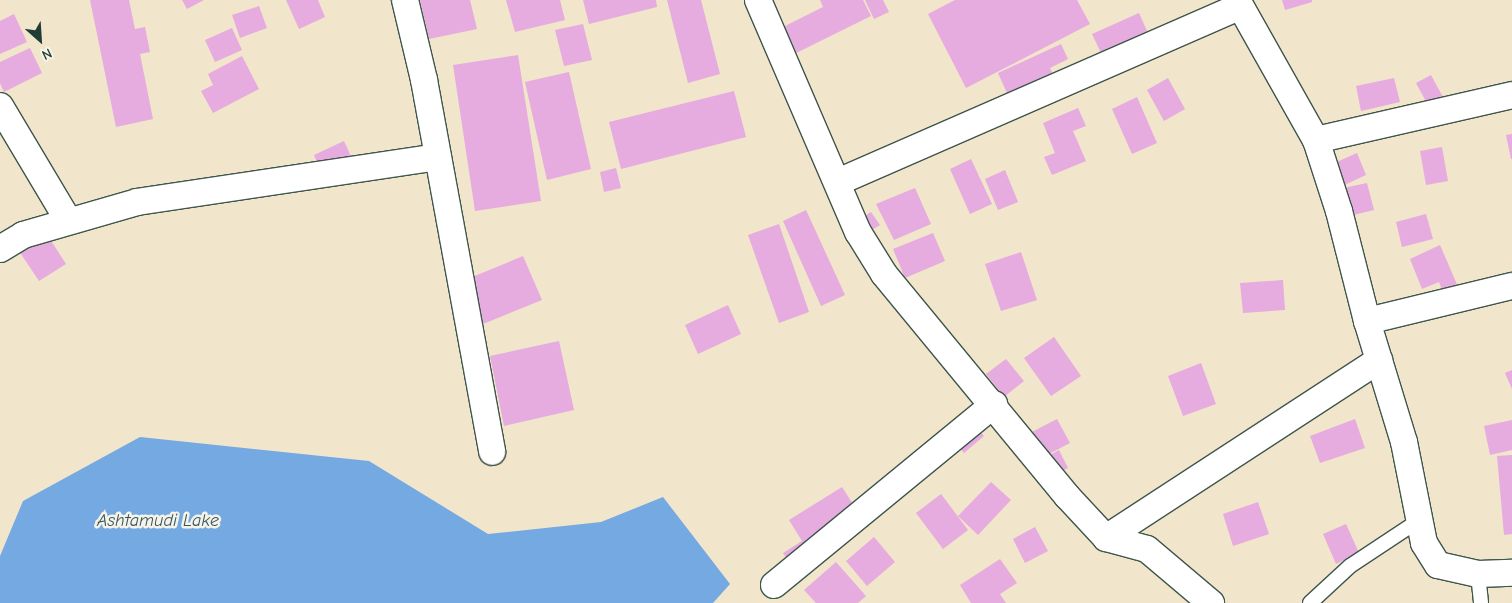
<!DOCTYPE html>
<style>
body{margin:0}
#map{position:relative;width:1512px;height:603px;overflow:hidden;background:#f1e5cb;font-family:"Comic Neue",sans-serif}
div>[style]{position:absolute}
.water>*{inset:0;background:#74a9e2}
.building>*{inset:0;background:#e6abdf}
.roads{filter:drop-shadow(1px 0 #3e564b) drop-shadow(-1px 0 #3e564b) drop-shadow(0 1px #3e564b) drop-shadow(0 -1px #3e564b)}
.lane>*{height:14px;margin:-7px;padding:0 7px;transform-origin:7px;border-radius:7px;background:#fff}
.street>*{height:26px;margin:-13px;padding:0 13px;transform-origin:13px;border-radius:13px;background:#fff}
span{translate:-50% -50%;white-space:nowrap;text-align:center;line-height:1.15;-webkit-text-stroke:5px #f7f3e8;paint-order:stroke}
.water-label{font-size:18px;color:#345860;font-style:italic}
.north{position:absolute;left:15px;top:15px;width:50px;height:50px;-webkit-text-stroke:4px #f7f3e8;paint-order:stroke;rotate:154deg;font-size:14px;font-weight:700;line-height:20px;text-align:center;color:#1f3d34}
.north::after{content:'';display:block;margin:auto;width:18px;height:22px;background:#1f3d34;clip-path:polygon(50% 0,100% 100%,50% 72%,0 100%)}
</style>
<div id="map">
<div class="water">
<div style="clip-path:polygon(140px 437px,369px 461px,488px 534px,601px 522px,663px 497px,730px 584px,713px 603px,0 603px,0 556px,23px 501px)"></div>
</div>
<div class="building">
<div style="clip-path:polygon(90px 0,129px 0,135px 29px,145px 27px,150px 52px,140px 54px,153px 119px,116px 127px)"></div>
<div style="clip-path:polygon(182px 0,204px 0,187px 9px)"></div>
<div style="clip-path:polygon(286px 0,318px 0,325px 17px,299px 29px)"></div>
<div style="clip-path:polygon(420px 0,470px 0,477px 29px,429px 39px)"></div>
<div style="clip-path:polygon(506px 0,560px 0,565px 20px,515px 32px)"></div>
<div style="clip-path:polygon(583px 0,656px 0,657px 7px,589px 24px)"></div>
<div style="clip-path:polygon(667px 0,701px 0,720px 74px,688px 83px)"></div>
<div style="clip-path:polygon(820px 0,863px 0,871px 16px,786px 58px,773px 32px,823px 7px)"></div>
<div style="clip-path:polygon(865px 0,883px 0,889px 12px,874px 19px)"></div>
<div style="clip-path:polygon(955px 0,1077px 0,1090px 24px,966px 88px,928px 14px)"></div>
<div style="clip-path:polygon(1282px 0,1312px 0,1312px 2px,1285px 10px)"></div>
<div style="clip-path:polygon(259px 6px,267px 28px,240px 38px,232px 15px)"></div>
<div style="clip-path:polygon(1139px 13px,1155px 49px,1109px 70px,1092px 34px)"></div>
<div style="clip-path:polygon(14px 14px,27px 42px,0 54px,0 21px)"></div>
<div style="clip-path:polygon(583px 24px,592px 60px,564px 66px,555px 30px)"></div>
<div style="clip-path:polygon(232px 28px,242px 50px,215px 62px,205px 40px)"></div>
<div style="clip-path:polygon(1061px 44px,1068px 59px,1050px 68px,1060px 90px,1015px 111px,998px 73px)"></div>
<div style="clip-path:polygon(30px 48px,42px 73px,4px 92px,0 83px,0 62px)"></div>
<div style="clip-path:polygon(518px 55px,541px 201px,475px 211px,453px 65px)"></div>
<div style="clip-path:polygon(242px 56px,259px 89px,213px 113px,201px 91px,213px 85px,208px 74px)"></div>
<div style="clip-path:polygon(569px 72px,591px 169px,547px 180px,525px 82px)"></div>
<div style="clip-path:polygon(1431px 75px,1445px 101px,1430px 109px,1416px 83px)"></div>
<div style="clip-path:polygon(1168px 78px,1185px 109px,1164px 121px,1147px 90px)"></div>
<div style="clip-path:polygon(1394px 78px,1400px 102px,1361px 111px,1356px 86px)"></div>
<div style="clip-path:polygon(734px 91px,746px 137px,621px 169px,609px 122px)"></div>
<div style="clip-path:polygon(1137px 97px,1157px 143px,1132px 154px,1112px 109px)"></div>
<div style="clip-path:polygon(1078px 108px,1086px 126px,1073px 131px,1086px 161px,1052px 175px,1044px 157px,1055px 153px,1043px 123px)"></div>
<div style="clip-path:polygon(1512px 134px,1512px 159px,1511px 159px,1506px 135px)"></div>
<div style="clip-path:polygon(344px 141px,358px 172px,327px 186px,314px 155px)"></div>
<div style="clip-path:polygon(1442px 147px,1448px 181px,1426px 185px,1420px 151px)"></div>
<div style="clip-path:polygon(1357px 153px,1366px 175px,1340px 187px,1330px 165px)"></div>
<div style="clip-path:polygon(971px 159px,992px 204px,970px 214px,950px 169px)"></div>
<div style="clip-path:polygon(616px 168px,621px 188px,604px 192px,600px 172px)"></div>
<div style="clip-path:polygon(1005px 170px,1018px 202px,998px 210px,985px 179px)"></div>
<div style="clip-path:polygon(1367px 183px,1374px 210px,1345px 217px,1339px 189px)"></div>
<div style="clip-path:polygon(915px 188px,931px 224px,894px 240px,876px 204px)"></div>
<div style="clip-path:polygon(806px 210px,845px 295px,821px 306px,783px 221px)"></div>
<div style="clip-path:polygon(871px 212px,880px 225px,862px 236px,854px 223px)"></div>
<div style="clip-path:polygon(1426px 214px,1433px 239px,1402px 247px,1396px 222px)"></div>
<div style="clip-path:polygon(779px 224px,809px 312px,779px 323px,748px 235px)"></div>
<div style="clip-path:polygon(46px 233px,66px 264px,39px 281px,19px 251px)"></div>
<div style="clip-path:polygon(933px 233px,945px 261px,905px 278px,893px 249px)"></div>
<div style="clip-path:polygon(1440px 245px,1459px 289px,1444px 295px,1439px 282px,1422px 289px,1410px 259px)"></div>
<div style="clip-path:polygon(1021px 252px,1037px 300px,1001px 311px,985px 264px)"></div>
<div style="clip-path:polygon(523px 256px,542px 300px,483px 324px,465px 280px)"></div>
<div style="clip-path:polygon(1283px 280px,1285px 310px,1243px 313px,1240px 283px)"></div>
<div style="clip-path:polygon(728px 305px,741px 334px,698px 354px,685px 325px)"></div>
<div style="clip-path:polygon(1054px 337px,1081px 376px,1051px 396px,1024px 358px)"></div>
<div style="clip-path:polygon(559px 341px,574px 410px,504px 426px,490px 356px)"></div>
<div style="clip-path:polygon(1006px 359px,1024px 381px,1004px 397px,986px 374px)"></div>
<div style="clip-path:polygon(1201px 363px,1216px 404px,1183px 416px,1168px 376px)"></div>
<div style="clip-path:polygon(1512px 370px,1512px 389px,1505px 373px)"></div>
<div style="clip-path:polygon(1057px 419px,1070px 443px,1043px 457px,1030px 433px)"></div>
<div style="clip-path:polygon(1355px 419px,1365px 448px,1320px 463px,1310px 436px)"></div>
<div style="clip-path:polygon(1512px 420px,1512px 450px,1490px 455px,1484px 426px)"></div>
<div style="clip-path:polygon(976px 427px,984px 436px,964px 453px,956px 444px)"></div>
<div style="clip-path:polygon(1059px 450px,1068px 468px,1053px 476px,1044px 458px)"></div>
<div style="clip-path:polygon(1512px 455px,1512px 534px,1504px 535px,1497px 456px)"></div>
<div style="clip-path:polygon(991px 482px,1011px 500px,978px 535px,958px 516px)"></div>
<div style="clip-path:polygon(842px 487px,867px 526px,795px 571px,783px 553px,802px 541px,789px 520px)"></div>
<div style="clip-path:polygon(941px 494px,968px 530px,943px 549px,916px 513px)"></div>
<div style="clip-path:polygon(1258px 502px,1269px 534px,1233px 546px,1223px 514px)"></div>
<div style="clip-path:polygon(1346px 524px,1359px 553px,1336px 564px,1323px 534px)"></div>
<div style="clip-path:polygon(1035px 527px,1048px 551px,1025px 563px,1013px 539px)"></div>
<div style="clip-path:polygon(874px 537px,895px 562px,867px 586px,846px 561px)"></div>
<div style="clip-path:polygon(1000px 559px,1017px 583px,1000px 594px,1006px 603px,971px 603px,960px 585px)"></div>
<div style="clip-path:polygon(836px 562px,866px 596px,858px 603px,816px 603px,804px 590px)"></div>
</div>
<div class="roads">
<div class="lane">
<div style="left:1478px;top:574px;width:29px;rotate:84deg"></div>
<div style="left:1310px;top:603px;width:54px;rotate:-42.8deg"></div>
<div style="left:1350px;top:566px;width:82px;rotate:-33.5deg"></div>
</div>
<div class="street">
<div style="left:405px;top:0;width:82px;rotate:76.6deg"></div>
<div style="left:424px;top:80px;width:378px;rotate:79.6deg"></div>
<div style="left:758px;top:0;width:253px;rotate:66.7deg"></div>
<div style="left:858px;top:232px;width:49px;rotate:58.2deg"></div>
<div style="left:884px;top:274px;width:288px;rotate:50.5deg"></div>
<div style="left:1067px;top:496px;width:57px;rotate:47.1deg"></div>
<div style="left:1106px;top:538px;width:42px;rotate:15deg"></div>
<div style="left:1147px;top:549px;width:84px;rotate:40.2deg"></div>
<div style="left:1237px;top:0;width:161px;rotate:60.6deg"></div>
<div style="left:1316px;top:140px;width:75px;rotate:72.1deg"></div>
<div style="left:1339px;top:211px;width:114px;rotate:75.7deg"></div>
<div style="left:1367px;top:321px;width:127px;rotate:73deg"></div>
<div style="left:1404px;top:442px;width:103px;rotate:78.8deg"></div>
<div style="left:1424px;top:543px;width:26px;rotate:58deg"></div>
<div style="left:1438px;top:565px;width:41px;rotate:12.7deg"></div>
<div style="left:1478px;top:574px;width:34px;rotate:-2deg"></div>
<div style="left:0;top:106px;width:133px;rotate:59.2deg"></div>
<div style="left:1316px;top:140px;width:201px;rotate:-12.9deg"></div>
<div style="left:838px;top:182px;width:439px;rotate:-23.6deg"></div>
<div style="left:0;top:249px;width:27px;rotate:-31deg"></div>
<div style="left:23px;top:235px;width:119px;rotate:-16.1deg"></div>
<div style="left:137px;top:202px;width:304px;rotate:-8.5deg"></div>
<div style="left:1367px;top:321px;width:149px;rotate:-13.6deg"></div>
<div style="left:1106px;top:538px;width:326px;rotate:-33.1deg"></div>
<div style="left:774px;top:585px;width:285px;rotate:-39.4deg"></div>
</div>
</div>
<div class="water-label">
<span style="left:158px;top:521px">Ashtamudi Lake</span>
</div>
<div class="north">N</div>
</div>
